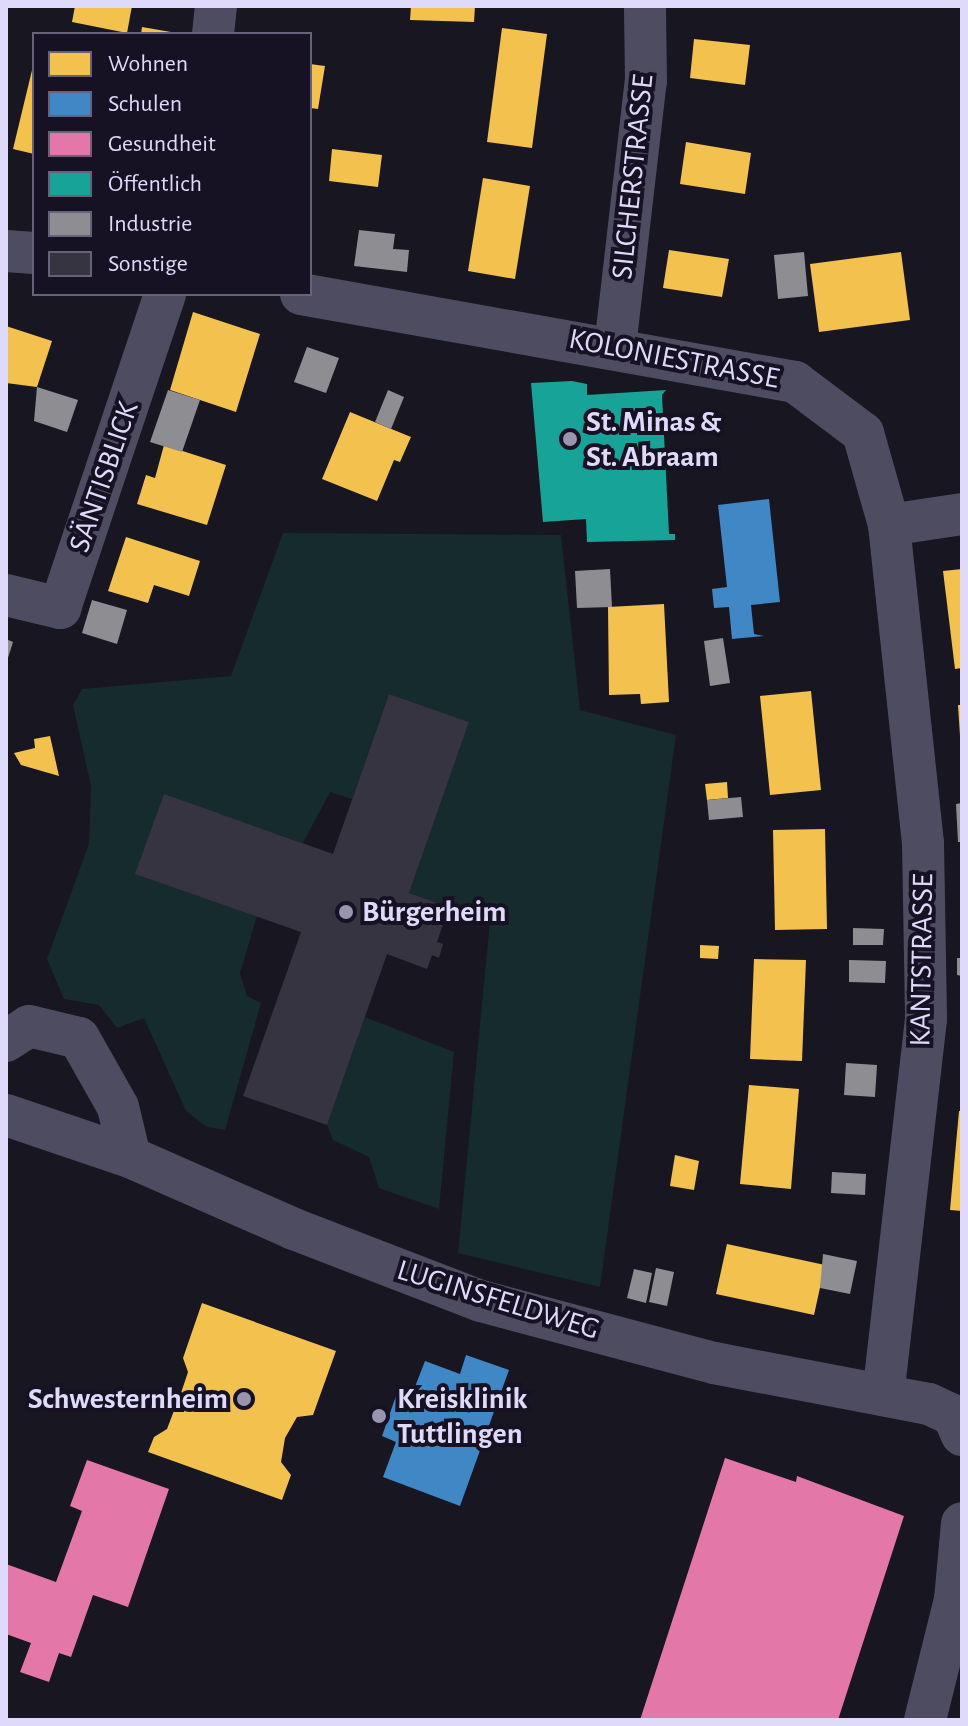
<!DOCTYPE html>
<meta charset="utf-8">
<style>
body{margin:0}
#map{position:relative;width:968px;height:1726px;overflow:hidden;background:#181620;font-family:"Alegreya Sans",sans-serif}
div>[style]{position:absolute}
.green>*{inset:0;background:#162b2c}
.homes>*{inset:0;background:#f2c14e}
.schools>*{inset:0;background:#3f88c5}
.health>*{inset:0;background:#e377a8}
.public>*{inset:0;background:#17a398}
.industry>*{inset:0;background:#8d8d92}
.building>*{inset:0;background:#373442}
.street>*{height:42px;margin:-21px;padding:0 21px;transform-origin:21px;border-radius:21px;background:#4e4c60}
.dots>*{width:22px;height:22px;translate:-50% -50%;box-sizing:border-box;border:4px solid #161224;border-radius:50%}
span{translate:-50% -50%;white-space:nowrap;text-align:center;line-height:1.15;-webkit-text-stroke:8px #161224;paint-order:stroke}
.street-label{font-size:30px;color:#dfdafa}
.poi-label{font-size:30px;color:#dfdafa;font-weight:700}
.left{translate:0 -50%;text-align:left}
.right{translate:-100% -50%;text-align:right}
.frame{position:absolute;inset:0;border:8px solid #dfdafa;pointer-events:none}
.legend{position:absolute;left:32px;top:32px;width:280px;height:264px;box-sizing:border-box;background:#161224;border:2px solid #66627a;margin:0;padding:10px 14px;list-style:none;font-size:24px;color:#dfdafa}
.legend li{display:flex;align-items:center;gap:16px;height:40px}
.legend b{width:40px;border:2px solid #66627a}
</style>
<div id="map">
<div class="green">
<div style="clip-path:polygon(283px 533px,561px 535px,580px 710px,676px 735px,600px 1287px,458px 1253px,490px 921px,409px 893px,469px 722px,389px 694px,352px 799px,330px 792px,303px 843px,164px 795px,136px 874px,257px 916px,240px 973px,247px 996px,261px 1003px,225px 1130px,207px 1127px,186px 1111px,144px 1018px,117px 1028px,99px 1005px,64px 999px,47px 959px,89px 844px,91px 786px,73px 705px,82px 689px,231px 676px)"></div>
<div style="clip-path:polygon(365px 1017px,454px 1052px,439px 1209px,379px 1188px,369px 1157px,333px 1140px,327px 1125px)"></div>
</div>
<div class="homes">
<div style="clip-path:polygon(75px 6px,132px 6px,127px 33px,72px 22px)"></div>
<div style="clip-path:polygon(411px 6px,475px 6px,474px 22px,410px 20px)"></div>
<div style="clip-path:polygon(142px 27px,171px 32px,170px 34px,141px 34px)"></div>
<div style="clip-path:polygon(502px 28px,547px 34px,532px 148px,487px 142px)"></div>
<div style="clip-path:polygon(694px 39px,750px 45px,745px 85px,690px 78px)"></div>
<div style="clip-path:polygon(310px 64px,325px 66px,318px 109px,310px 108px)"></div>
<div style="clip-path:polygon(33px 66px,34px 66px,34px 154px,13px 149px)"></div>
<div style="clip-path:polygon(686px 142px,751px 153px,745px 194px,680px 184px)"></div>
<div style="clip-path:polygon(332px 149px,382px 155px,378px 187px,329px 181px)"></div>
<div style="clip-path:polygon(483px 178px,530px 186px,515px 279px,468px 271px)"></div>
<div style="clip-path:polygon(669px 250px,729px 259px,722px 297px,663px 288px)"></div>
<div style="clip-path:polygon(901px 252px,910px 320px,819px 332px,810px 264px)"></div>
<div style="clip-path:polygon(193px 312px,260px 334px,236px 412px,170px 390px)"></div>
<div style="clip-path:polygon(6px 326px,52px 341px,37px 387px,6px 383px)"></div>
<div style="clip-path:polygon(350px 412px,411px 437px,400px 462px,394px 460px,377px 501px,322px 479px)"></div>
<div style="clip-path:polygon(164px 445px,226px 465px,207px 525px,137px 504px,146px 475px,155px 478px)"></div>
<div style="clip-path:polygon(126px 537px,200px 561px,189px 596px,154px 585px,148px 603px,108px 591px)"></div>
<div style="clip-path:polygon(962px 569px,962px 668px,955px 669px,943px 571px)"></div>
<div style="clip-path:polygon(664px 604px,669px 702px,641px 704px,640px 694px,609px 695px,608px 607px)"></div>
<div style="clip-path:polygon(811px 691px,821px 790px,770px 795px,760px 696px)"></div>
<div style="clip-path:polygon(958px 705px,962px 705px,962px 735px,960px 736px)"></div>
<div style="clip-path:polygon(50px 736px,59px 776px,21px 765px,14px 753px,35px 748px,34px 739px)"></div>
<div style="clip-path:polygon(727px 782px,728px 798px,707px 800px,705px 784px)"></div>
<div style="clip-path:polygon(825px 829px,827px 929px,775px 930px,773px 830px)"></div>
<div style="clip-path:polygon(700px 945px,719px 946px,718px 959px,700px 958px)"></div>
<div style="clip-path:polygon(754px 959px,806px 960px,802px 1061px,750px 1059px)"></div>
<div style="clip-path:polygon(749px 1085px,799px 1089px,791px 1189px,740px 1184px)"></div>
<div style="clip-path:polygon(959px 1111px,962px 1111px,962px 1211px,950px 1210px)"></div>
<div style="clip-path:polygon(675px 1155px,699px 1161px,694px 1190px,670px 1186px)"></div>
<div style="clip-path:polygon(727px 1244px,825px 1265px,814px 1315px,716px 1294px)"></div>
<div style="clip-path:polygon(202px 1303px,336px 1351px,313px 1415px,297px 1417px,285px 1438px,281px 1462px,291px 1475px,282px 1500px,148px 1452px,154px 1437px,167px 1429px,175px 1408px,168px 1406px,173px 1390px,181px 1393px,188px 1372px,183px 1358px)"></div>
</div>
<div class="schools">
<div style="clip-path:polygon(769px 499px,780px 602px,751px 605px,754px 634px,764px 636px,732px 639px,729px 607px,714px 608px,712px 589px,727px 587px,718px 505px)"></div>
<div style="clip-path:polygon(466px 1355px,509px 1370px,460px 1506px,383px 1477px,396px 1442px,382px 1436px,397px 1393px,411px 1397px,425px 1361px,460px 1374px)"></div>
</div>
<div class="health">
<div style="clip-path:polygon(725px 1458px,796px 1482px,797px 1476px,904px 1516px,838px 1720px,640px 1720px)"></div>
<div style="clip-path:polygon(87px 1460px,169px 1489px,128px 1607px,93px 1595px,71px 1657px,59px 1653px,49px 1682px,20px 1672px,31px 1643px,6px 1634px,6px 1564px,56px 1582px,82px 1511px,70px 1506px)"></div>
</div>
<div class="public">
<div style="clip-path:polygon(572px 381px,587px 384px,587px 395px,666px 390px,662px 395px,669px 534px,675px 534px,675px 540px,587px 542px,586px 519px,543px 522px,531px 383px)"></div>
</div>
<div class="industry">
<div style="clip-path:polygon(359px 230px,395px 234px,393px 249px,409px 250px,407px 272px,354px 266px)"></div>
<div style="clip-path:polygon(804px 252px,808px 296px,778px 299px,774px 255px)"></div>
<div style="clip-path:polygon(307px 347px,339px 358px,326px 393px,294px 382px)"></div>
<div style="clip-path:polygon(37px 387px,78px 400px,67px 432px,34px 421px)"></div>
<div style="clip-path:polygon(168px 390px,200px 400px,182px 452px,150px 442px)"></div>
<div style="clip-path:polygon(388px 390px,404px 397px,391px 429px,375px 422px)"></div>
<div style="clip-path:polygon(610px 569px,612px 607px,577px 608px,575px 571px)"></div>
<div style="clip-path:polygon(92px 600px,127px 610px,117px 644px,82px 633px)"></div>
<div style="clip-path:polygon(723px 638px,730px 683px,710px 686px,704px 641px)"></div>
<div style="clip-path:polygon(6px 639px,13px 642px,7px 661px,6px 661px)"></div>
<div style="clip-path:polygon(741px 797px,743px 817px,709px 820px,707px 800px)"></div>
<div style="clip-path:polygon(962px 803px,962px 842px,958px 842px,956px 804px)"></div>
<div style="clip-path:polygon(853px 928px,884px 929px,883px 945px,853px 945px)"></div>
<div style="clip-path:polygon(957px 958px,962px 958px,962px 976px,957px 975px)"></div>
<div style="clip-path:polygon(849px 960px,886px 961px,885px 983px,849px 982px)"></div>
<div style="clip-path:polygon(846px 1063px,877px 1065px,875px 1097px,844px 1095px)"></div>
<div style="clip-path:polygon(832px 1172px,866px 1174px,865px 1195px,831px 1193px)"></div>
<div style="clip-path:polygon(823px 1254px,857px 1261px,850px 1294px,820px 1288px)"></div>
<div style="clip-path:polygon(656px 1268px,674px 1272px,667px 1306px,649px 1302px)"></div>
<div style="clip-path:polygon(634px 1269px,652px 1273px,646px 1303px,627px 1298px)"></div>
</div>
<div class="building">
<div style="clip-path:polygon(389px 694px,469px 722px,409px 893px,449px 907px,437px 942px,443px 944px,439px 958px,432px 955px,427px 969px,387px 954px,327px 1125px,243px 1096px,301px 932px,135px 874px,164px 794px,333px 854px)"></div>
</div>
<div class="street">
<div style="left:213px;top:34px;width:28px;rotate:-84deg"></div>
<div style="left:6px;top:251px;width:28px;rotate:4deg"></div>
<div style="left:301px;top:294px;width:502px;rotate:10.1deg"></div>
<div style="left:795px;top:382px;width:85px;rotate:36.9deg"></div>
<div style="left:863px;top:433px;width:96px;rotate:74.2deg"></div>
<div style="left:889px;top:525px;width:320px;rotate:83.9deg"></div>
<div style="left:923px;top:843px;width:176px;rotate:89deg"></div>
<div style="left:926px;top:1019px;width:377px;rotate:96.5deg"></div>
<div style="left:615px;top:347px;width:268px;rotate:-83.4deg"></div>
<div style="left:646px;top:81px;width:75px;rotate:-90.8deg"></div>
<div style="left:889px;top:525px;width:74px;rotate:-8.6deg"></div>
<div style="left:6px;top:595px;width:56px;rotate:13.5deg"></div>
<div style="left:60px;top:608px;width:331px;rotate:-71.5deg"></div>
<div style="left:6px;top:1041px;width:27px;rotate:-33deg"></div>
<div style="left:29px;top:1026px;width:51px;rotate:13.5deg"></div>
<div style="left:79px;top:1038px;width:79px;rotate:60.5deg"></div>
<div style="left:118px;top:1107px;width:51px;rotate:76.5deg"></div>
<div style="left:6px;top:1115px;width:131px;rotate:18.7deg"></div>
<div style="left:130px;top:1157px;width:179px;rotate:23.7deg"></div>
<div style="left:294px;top:1229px;width:200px;rotate:21.1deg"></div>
<div style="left:481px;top:1301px;width:241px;rotate:14.9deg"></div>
<div style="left:714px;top:1363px;width:219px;rotate:10.8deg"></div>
<div style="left:929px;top:1404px;width:26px;rotate:25deg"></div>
<div style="left:953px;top:1415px;width:22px;rotate:66deg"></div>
<div style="left:925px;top:1720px;width:124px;rotate:-76deg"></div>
<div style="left:955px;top:1600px;width:77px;rotate:-84.8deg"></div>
</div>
<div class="dots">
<div style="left:570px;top:439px;background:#9995ae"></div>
<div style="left:346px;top:912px;background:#9995ae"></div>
<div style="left:244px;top:1399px;background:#9995ae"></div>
<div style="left:379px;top:1416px;background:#9995ae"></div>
</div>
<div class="street-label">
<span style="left:633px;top:177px;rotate:-84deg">SILCHERSTRASSE</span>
<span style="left:674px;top:359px;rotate:11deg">KOLONIESTRASSE</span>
<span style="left:104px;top:477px;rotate:-71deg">SÄNTISBLICK</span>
<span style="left:922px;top:960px;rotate:-89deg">KANTSTRASSE</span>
<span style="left:498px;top:1300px;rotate:17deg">LUGINSFELDWEG</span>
</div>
<div class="poi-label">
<span class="left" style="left:586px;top:439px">St. Minas &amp;<br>St. Abraam</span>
<span class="left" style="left:362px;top:912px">Bürgerheim</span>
<span class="right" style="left:228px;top:1399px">Schwesternheim</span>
<span class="left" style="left:397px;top:1416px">Kreisklinik<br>Tuttlingen</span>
</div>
<div class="frame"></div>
<ul class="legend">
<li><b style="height:22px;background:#f2c14e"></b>Wohnen</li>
<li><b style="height:22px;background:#3f88c5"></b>Schulen</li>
<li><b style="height:22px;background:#e377a8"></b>Gesundheit</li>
<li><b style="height:22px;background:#17a398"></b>Öffentlich</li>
<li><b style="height:22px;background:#8d8d92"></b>Industrie</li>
<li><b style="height:22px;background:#373442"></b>Sonstige</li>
</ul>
</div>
